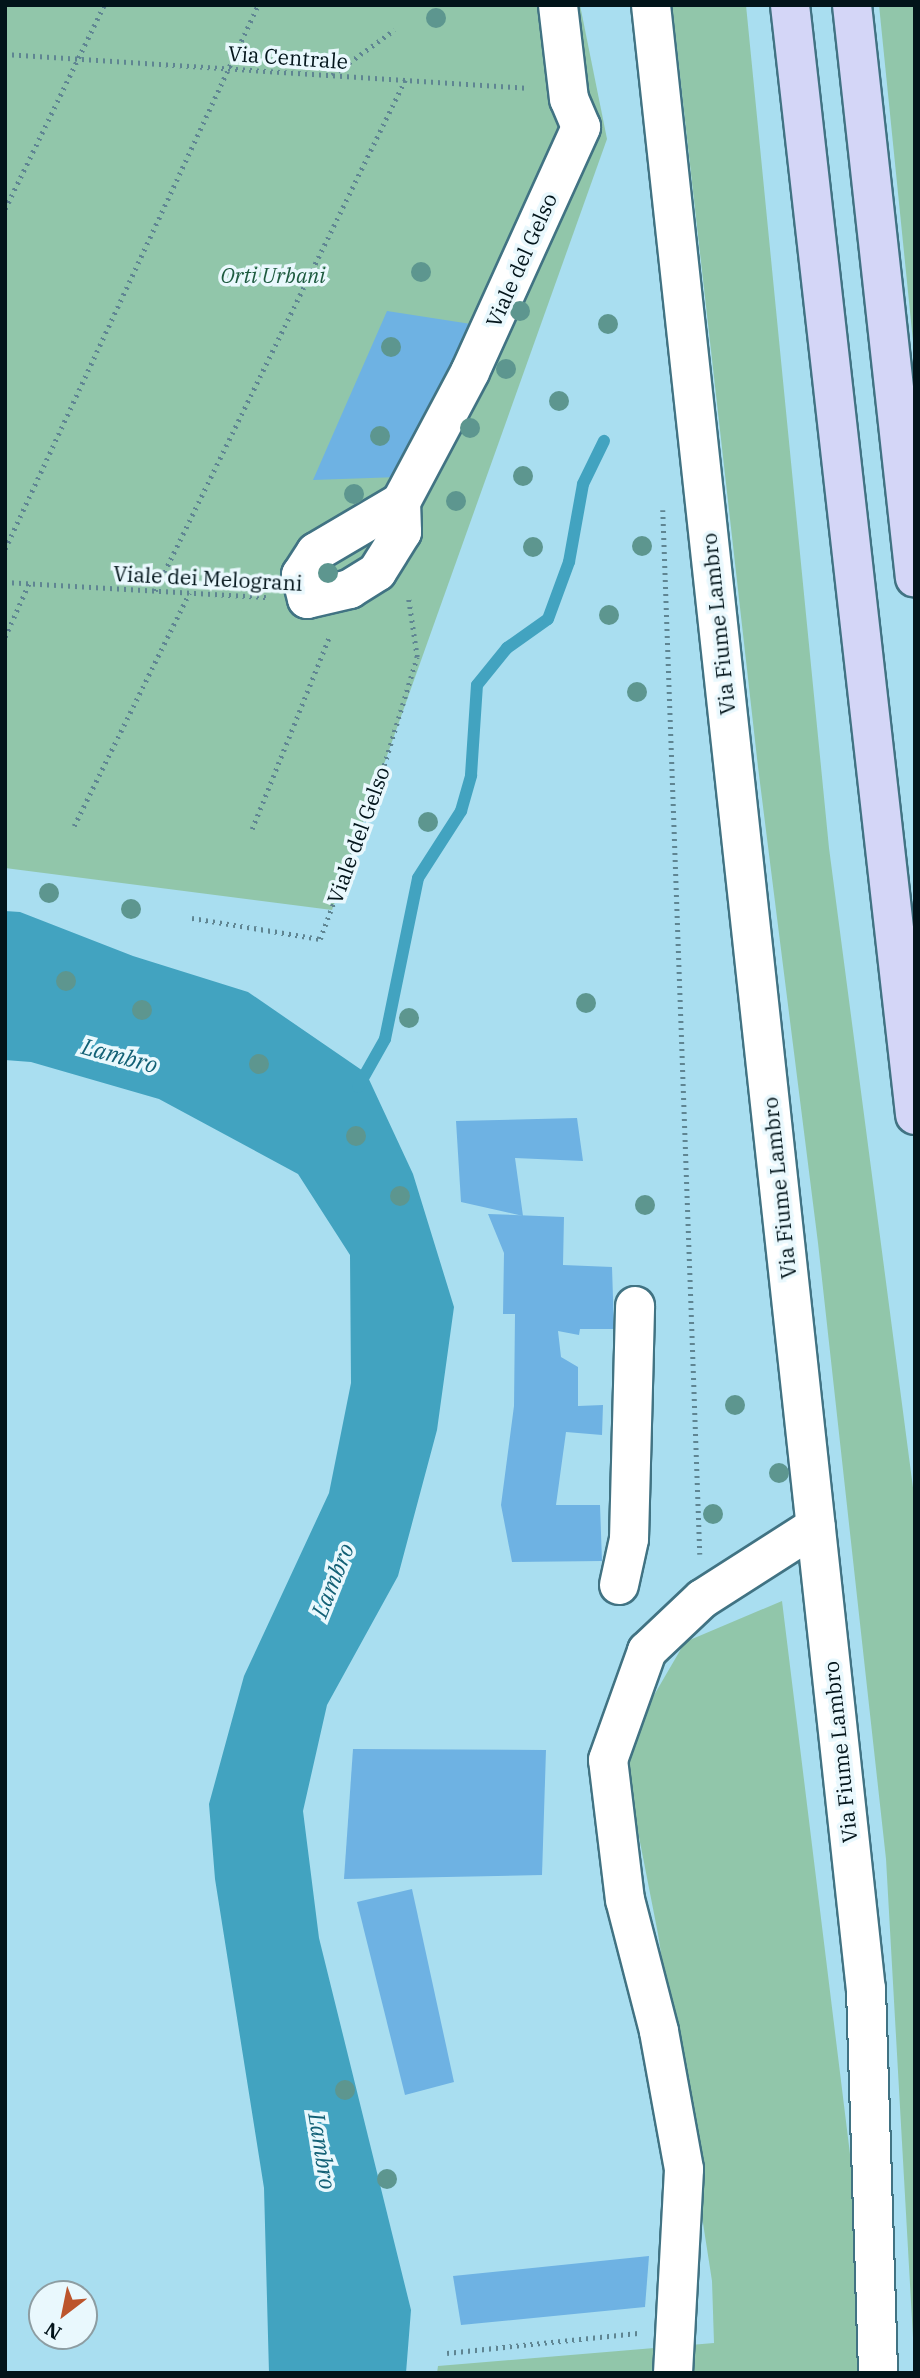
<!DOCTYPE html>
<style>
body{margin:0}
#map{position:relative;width:920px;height:2378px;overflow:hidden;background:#a9def0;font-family:"IBM Plex Serif",serif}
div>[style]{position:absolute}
.green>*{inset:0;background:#91c6aa}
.water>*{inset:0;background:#42a3c0}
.stream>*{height:12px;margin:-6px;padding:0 6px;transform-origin:6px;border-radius:6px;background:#42a3c0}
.building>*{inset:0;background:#6eb2e3}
.path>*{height:4.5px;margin-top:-2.25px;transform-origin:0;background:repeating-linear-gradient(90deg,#5f8592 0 2px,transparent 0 7px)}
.roads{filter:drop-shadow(2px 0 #417383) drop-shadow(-2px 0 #417383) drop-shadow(0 2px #417383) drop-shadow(0 -2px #417383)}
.minor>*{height:38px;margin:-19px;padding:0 19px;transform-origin:19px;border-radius:19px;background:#fff}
.major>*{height:38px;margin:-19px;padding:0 19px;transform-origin:19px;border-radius:19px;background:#d4d6f7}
.trees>*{width:20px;height:20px;margin:-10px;border-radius:50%;background:#5d968f}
span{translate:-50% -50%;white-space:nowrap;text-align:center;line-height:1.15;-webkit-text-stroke:7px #e9f8fd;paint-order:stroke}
.street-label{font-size:21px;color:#02141a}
.park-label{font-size:21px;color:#1e5b40;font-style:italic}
.water-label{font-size:23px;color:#126075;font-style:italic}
.frame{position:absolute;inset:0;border:7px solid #02141a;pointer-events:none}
.north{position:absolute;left:28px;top:2280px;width:70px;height:70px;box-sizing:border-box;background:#e9f8fd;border:2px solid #8d9da2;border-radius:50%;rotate:212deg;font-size:19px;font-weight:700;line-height:28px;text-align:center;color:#02141a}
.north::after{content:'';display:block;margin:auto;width:24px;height:32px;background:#bc552c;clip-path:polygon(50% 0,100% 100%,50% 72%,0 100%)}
</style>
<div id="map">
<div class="green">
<div style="clip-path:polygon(5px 5px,580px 5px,607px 139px,332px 910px,5px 868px)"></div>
<div style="clip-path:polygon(672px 5px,746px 5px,829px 848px,915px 1503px,915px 2373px,886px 1859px,818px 1243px,758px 767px)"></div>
<div style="clip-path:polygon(879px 5px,915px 5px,915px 361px)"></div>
<div style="clip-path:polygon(782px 1601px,864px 2268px,865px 2373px,437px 2373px,438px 2366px,714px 2343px,712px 2281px,658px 1934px,622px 1750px,685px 1642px)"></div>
</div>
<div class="water">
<div style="clip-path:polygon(5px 911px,20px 912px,133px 956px,248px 992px,366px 1073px,413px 1174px,454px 1307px,437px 1430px,398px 1576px,327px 1705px,303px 1811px,319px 1938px,411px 2310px,406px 2373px,269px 2373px,264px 2188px,215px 1879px,209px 1804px,244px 1676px,329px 1493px,351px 1383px,350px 1255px,298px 1174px,159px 1099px,31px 1062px,5px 1060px)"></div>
</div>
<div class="stream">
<div style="left:358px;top:1087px;width:55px;rotate:-60.6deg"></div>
<div style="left:385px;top:1039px;width:164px;rotate:-78.4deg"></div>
<div style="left:418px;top:878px;width:80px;rotate:-57.3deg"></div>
<div style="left:461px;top:811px;width:37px;rotate:-74deg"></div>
<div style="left:471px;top:775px;width:90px;rotate:-86.2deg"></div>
<div style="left:477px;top:685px;width:48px;rotate:-51deg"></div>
<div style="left:507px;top:648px;width:50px;rotate:-35.3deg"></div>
<div style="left:548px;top:619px;width:61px;rotate:-69.8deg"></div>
<div style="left:569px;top:562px;width:79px;rotate:-79.8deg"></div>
<div style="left:583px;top:484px;width:48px;rotate:-64deg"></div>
</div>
<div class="building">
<div style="clip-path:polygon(387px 311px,471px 324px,399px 477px,313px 480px)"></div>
<div style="clip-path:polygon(577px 1118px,583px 1161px,515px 1158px,523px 1216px,461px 1202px,456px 1121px)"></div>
<div style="clip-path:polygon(488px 1214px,564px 1217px,563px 1265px,612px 1267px,614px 1329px,580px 1329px,579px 1335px,558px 1331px,561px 1357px,578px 1367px,578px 1406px,603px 1405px,602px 1435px,566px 1432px,556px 1505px,600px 1505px,602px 1561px,512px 1562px,501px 1505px,514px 1406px,515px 1314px,503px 1314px,504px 1253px)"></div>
<div style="clip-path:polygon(353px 1749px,546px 1750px,542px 1875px,344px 1879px)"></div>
<div style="clip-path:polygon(412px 1889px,454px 2082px,405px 2095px,357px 1902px)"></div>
<div style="clip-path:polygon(649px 2256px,645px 2307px,461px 2325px,453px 2276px)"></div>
</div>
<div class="path">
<div style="left:5px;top:54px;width:525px;rotate:3.71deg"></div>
<div style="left:332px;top:75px;width:77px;rotate:-36deg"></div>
<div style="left:5px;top:209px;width:227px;rotate:-64.1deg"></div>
<div style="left:663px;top:510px;width:1045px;rotate:87.97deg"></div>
<div style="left:5px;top:549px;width:600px;rotate:-65.06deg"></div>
<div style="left:5px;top:582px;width:263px;rotate:3.3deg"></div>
<div style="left:155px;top:591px;width:569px;rotate:-63.93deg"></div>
<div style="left:5px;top:637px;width:59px;rotate:-66deg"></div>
<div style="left:74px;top:826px;width:260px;rotate:-63.7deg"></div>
<div style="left:252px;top:829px;width:209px;rotate:-68.1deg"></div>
<div style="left:192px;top:918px;width:130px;rotate:9.3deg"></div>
<div style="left:320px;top:939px;width:178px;rotate:-69.6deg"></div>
<div style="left:382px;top:772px;width:120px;rotate:-73.1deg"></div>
<div style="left:417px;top:657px;width:62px;rotate:-98.4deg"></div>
<div style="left:447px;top:2353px;width:192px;rotate:-6deg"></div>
</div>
<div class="roads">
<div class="minor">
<div style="left:651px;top:5px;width:1996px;rotate:83.82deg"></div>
<div style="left:866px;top:1989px;width:384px;rotate:88.2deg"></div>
<div style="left:401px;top:502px;width:30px;rotate:88deg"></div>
<div style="left:402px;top:532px;width:47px;rotate:122deg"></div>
<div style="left:377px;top:572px;width:32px;rotate:148deg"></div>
<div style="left:350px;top:589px;width:44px;rotate:166.9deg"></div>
<div style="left:307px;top:599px;width:25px;rotate:-104deg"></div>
<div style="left:301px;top:575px;width:27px;rotate:-57deg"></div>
<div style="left:316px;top:552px;width:99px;rotate:-30.5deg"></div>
<div style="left:401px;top:502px;width:147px;rotate:-62deg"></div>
<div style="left:470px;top:372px;width:269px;rotate:-65.6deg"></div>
<div style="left:581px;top:127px;width:30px;rotate:-113deg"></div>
<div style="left:569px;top:99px;width:95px;rotate:-96.7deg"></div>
<div style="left:619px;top:1585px;width:47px;rotate:-77.7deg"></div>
<div style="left:629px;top:1539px;width:233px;rotate:-88.5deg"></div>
<div style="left:673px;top:2373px;width:204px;rotate:-86.9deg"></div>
<div style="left:684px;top:2169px;width:140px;rotate:-100.3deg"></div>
<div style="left:659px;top:2031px;width:135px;rotate:-104.5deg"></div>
<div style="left:625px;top:1900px;width:141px;rotate:-96.9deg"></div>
<div style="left:608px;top:1760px;width:116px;rotate:-70.3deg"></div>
<div style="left:647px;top:1651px;width:76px;rotate:-43.4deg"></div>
<div style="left:702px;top:1599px;width:135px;rotate:-32.6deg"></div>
</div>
<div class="major">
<div style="left:790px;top:5px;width:1117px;rotate:83.57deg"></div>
<div style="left:852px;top:5px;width:576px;rotate:83.73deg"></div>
</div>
</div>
<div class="trees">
<div style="left:436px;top:18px"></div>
<div style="left:421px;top:272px"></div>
<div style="left:520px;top:311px"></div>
<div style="left:608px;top:324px"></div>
<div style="left:391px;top:347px"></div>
<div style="left:506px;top:369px"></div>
<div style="left:559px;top:401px"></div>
<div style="left:470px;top:428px"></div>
<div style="left:380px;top:436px"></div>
<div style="left:523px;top:476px"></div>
<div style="left:354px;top:494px"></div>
<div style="left:456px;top:501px"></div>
<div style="left:642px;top:546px"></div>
<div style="left:533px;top:547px"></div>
<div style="left:328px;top:573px"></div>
<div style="left:609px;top:615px"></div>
<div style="left:637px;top:692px"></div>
<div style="left:428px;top:822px"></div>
<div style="left:49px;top:893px"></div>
<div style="left:131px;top:909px"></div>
<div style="left:66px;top:981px"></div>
<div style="left:586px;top:1003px"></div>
<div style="left:142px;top:1010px"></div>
<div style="left:409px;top:1018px"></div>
<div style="left:259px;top:1064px"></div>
<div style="left:356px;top:1136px"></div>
<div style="left:400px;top:1196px"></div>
<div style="left:645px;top:1205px"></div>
<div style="left:735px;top:1405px"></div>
<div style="left:779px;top:1473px"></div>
<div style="left:713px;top:1514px"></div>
<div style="left:345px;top:2090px"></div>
<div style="left:387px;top:2179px"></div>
</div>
<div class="street-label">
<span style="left:288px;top:57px;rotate:4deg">Via Centrale</span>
<span style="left:521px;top:260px;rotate:-66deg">Viale del Gelso</span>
<span style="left:208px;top:578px;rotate:3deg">Viale dei Melograni</span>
<span style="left:718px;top:624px;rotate:-96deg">Via Fiume Lambro</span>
<span style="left:358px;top:835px;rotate:-70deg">Viale del Gelso</span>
<span style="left:779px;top:1188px;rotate:-96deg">Via Fiume Lambro</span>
<span style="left:840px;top:1752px;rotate:-96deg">Via Fiume Lambro</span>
</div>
<div class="park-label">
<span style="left:273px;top:275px">Orti Urbani</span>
</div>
<div class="water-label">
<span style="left:120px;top:1055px;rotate:15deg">Lambro</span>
<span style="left:332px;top:1580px;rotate:-68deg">Lambro</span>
<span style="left:323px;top:2151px;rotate:81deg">Lambro</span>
</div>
<div class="frame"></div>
<div class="north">N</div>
</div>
